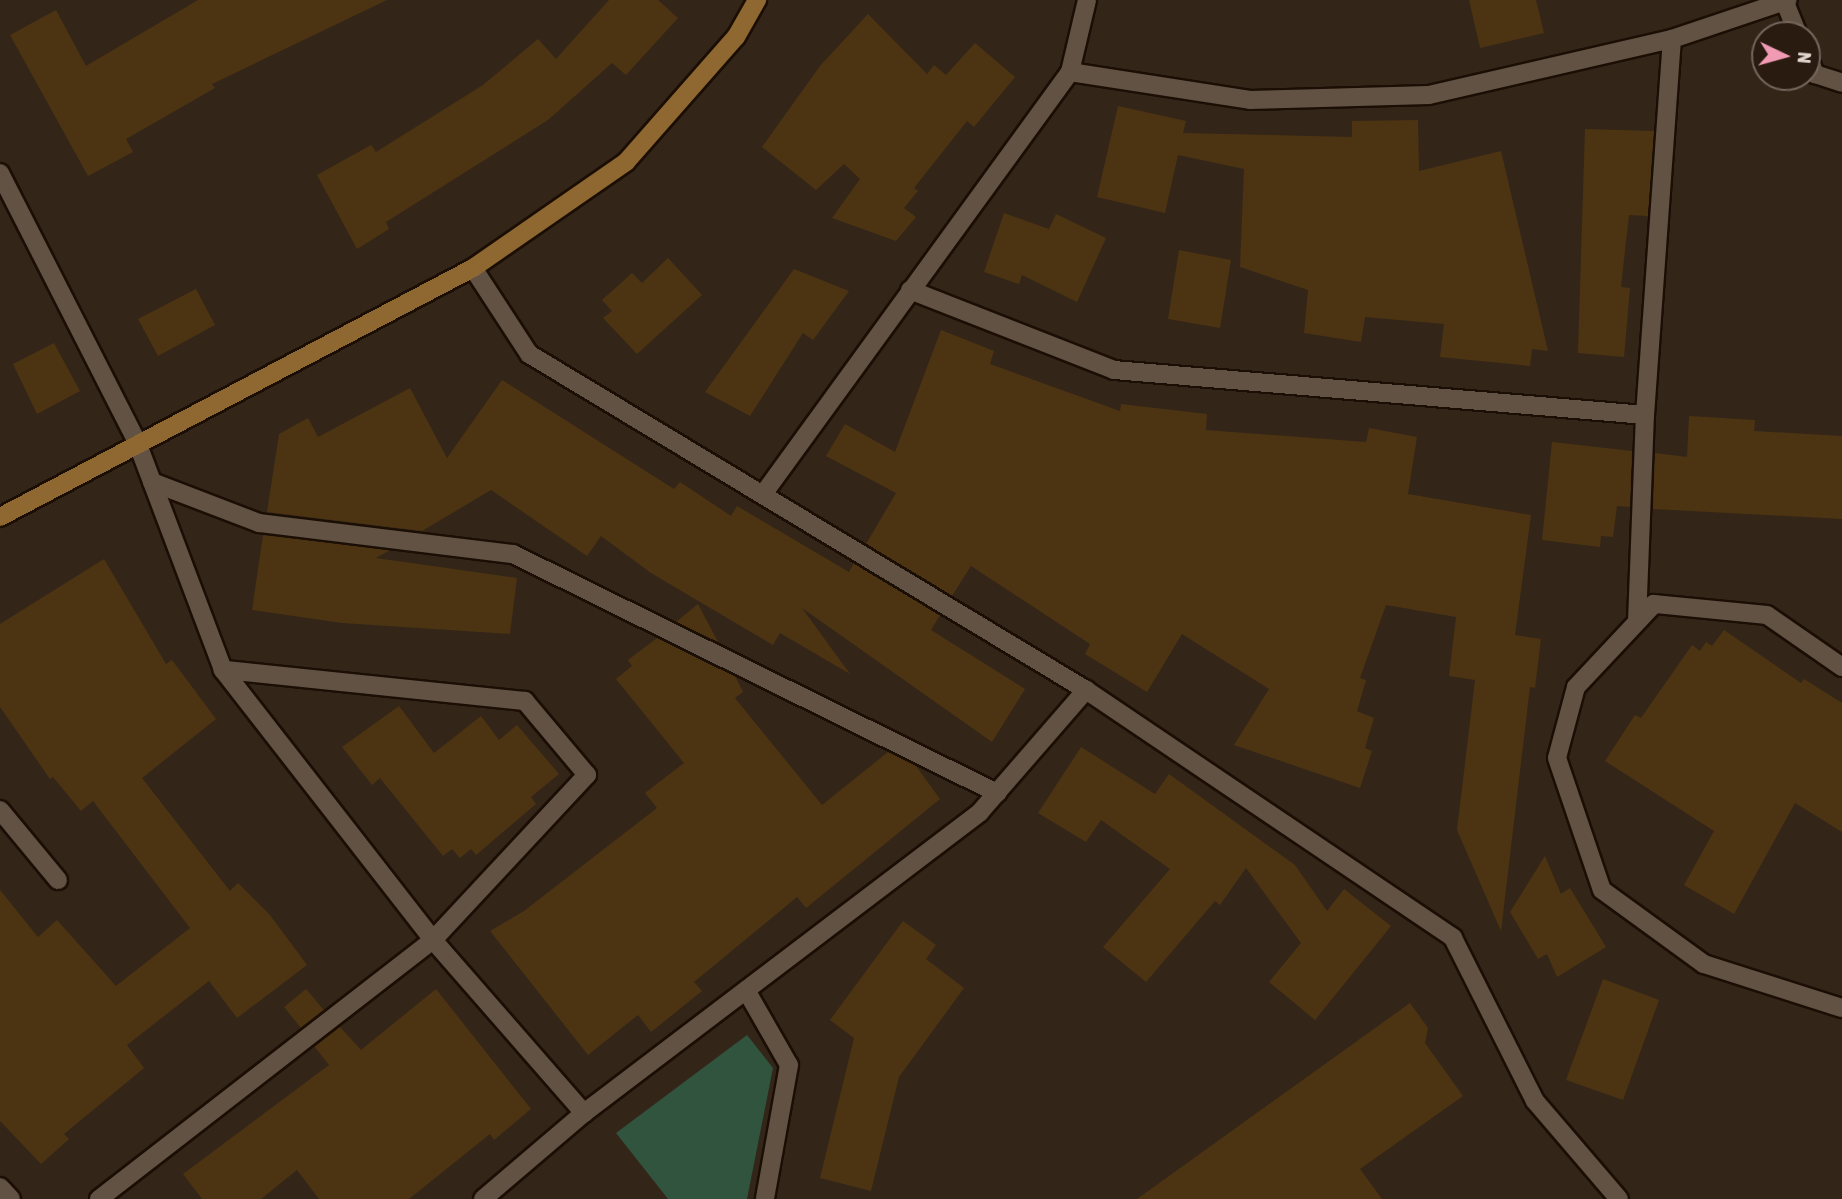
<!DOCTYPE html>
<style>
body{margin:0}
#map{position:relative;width:1842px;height:1199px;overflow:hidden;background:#342519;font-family:"Asap Condensed",sans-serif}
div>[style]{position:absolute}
.green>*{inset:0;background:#30543d}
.building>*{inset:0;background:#4c3412}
.roads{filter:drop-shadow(2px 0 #1b0e04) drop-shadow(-2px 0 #1b0e04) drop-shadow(0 2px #1b0e04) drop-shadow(0 -2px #1b0e04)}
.street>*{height:18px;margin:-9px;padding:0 9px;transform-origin:9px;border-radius:9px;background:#625244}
.secondary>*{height:18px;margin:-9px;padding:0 9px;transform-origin:9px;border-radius:9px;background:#8f6831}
span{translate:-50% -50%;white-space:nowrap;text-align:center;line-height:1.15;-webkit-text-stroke:5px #2a1b10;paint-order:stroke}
.north{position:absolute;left:1751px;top:21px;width:70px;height:70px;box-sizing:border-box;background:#2a1b10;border:2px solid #73665c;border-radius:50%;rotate:95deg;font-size:19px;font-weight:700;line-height:28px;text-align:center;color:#e0d6ce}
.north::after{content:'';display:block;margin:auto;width:24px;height:32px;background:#f09ab4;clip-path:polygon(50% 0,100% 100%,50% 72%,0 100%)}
</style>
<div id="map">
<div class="green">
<div style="clip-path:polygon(747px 1035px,773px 1068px,747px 1199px,668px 1199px,616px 1133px)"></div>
</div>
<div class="building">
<div style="clip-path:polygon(198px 0,387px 0,212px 84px,215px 88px,126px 139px,133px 152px,88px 176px,10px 35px,56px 10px,86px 66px)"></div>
<div style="clip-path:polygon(609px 0,658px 0,678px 18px,626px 75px,612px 63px,548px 120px,386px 222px,389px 229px,357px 249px,317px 175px,371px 145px,376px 152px,483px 85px,538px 39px,556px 59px)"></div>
<div style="clip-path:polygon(1469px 0,1536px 0,1544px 33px,1480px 48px)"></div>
<div style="clip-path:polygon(868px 14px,927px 74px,934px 65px,946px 75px,975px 43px,1015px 77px,974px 127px,967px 121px,914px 188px,918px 191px,904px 208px,916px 217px,896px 241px,832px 218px,860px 179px,844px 164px,816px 190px,762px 147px,820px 66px)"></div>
<div style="clip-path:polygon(1118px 106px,1186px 121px,1183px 133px,1352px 137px,1352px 121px,1418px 120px,1419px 171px,1501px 151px,1548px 351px,1532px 349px,1530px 366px,1440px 357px,1444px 324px,1365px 317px,1361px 342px,1304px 333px,1308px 290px,1240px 267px,1244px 169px,1178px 155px,1165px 213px,1097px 197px)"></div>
<div style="clip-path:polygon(1585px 129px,1654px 131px,1648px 216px,1629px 215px,1621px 287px,1630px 288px,1624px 357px,1578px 353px)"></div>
<div style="clip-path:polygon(1004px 213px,1049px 229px,1056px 214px,1106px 238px,1077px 302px,1022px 275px,1019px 284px,984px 272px)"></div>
<div style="clip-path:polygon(1179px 250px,1231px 260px,1220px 328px,1168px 319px)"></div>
<div style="clip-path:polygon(668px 258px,702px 295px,637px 354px,603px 318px,612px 311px,602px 300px,632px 273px,642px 283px)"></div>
<div style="clip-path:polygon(794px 269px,849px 291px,813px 340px,803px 333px,750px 416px,705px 392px)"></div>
<div style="clip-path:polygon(196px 289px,215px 325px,158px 356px,138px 319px)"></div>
<div style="clip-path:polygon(941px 330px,994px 351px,990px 364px,1120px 411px,1121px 404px,1207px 414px,1206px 430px,1366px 442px,1369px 428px,1417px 437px,1408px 494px,1531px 515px,1515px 635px,1541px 639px,1535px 688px,1530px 687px,1501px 931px,1457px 830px,1475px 680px,1449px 676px,1456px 617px,1386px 605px,1360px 678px,1366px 680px,1357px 711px,1374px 718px,1365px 748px,1372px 751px,1360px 788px,1234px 745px,1269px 689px,1182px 634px,1147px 692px,1085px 654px,1090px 644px,971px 566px,952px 596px,866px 544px,896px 493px,826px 456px,845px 424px,895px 452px)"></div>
<div style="clip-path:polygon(54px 343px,80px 391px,37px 414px,13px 364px)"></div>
<div style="clip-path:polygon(502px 380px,674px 489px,680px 482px,731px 516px,737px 506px,849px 572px,854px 563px,940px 615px,931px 630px,1025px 689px,992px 742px,802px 608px,850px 674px,780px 633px,773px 645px,651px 573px,601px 536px,587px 556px,491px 490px,422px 531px,267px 512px,279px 434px,308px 418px,318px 437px,410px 388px,447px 458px)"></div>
<div style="clip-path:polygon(1689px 416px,1755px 420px,1754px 431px,1842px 436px,1842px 519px,1653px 509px,1655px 453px,1687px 457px)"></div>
<div style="clip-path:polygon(1552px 442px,1632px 451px,1630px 507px,1617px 506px,1613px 537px,1601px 536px,1600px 547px,1542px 540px)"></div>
<div style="clip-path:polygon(263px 535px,390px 550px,376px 558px,517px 578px,510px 634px,342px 623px,252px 610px)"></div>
<div style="clip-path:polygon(104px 559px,166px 664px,172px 660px,216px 719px,142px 778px,230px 891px,238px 883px,270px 915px,307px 965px,237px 1018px,209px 981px,127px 1045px,144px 1068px,64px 1134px,69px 1139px,41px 1164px,0 1121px,0 890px,38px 937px,57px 920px,116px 986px,190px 928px,93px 801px,81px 811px,53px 777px,50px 779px,0 707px,0 624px)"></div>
<div style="clip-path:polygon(698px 604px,718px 642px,676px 622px)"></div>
<div style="clip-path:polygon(1724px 630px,1801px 683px,1804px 679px,1842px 703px,1842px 832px,1795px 803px,1734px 914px,1684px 885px,1714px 831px,1605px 761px,1635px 715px,1641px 718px,1692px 645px,1700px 651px,1706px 642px,1712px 646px)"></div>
<div style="clip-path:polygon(657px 638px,735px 676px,743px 692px,735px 698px,822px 805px,888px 752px,916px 766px,940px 799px,806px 908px,797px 897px,694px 982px,702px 991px,651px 1032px,638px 1015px,588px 1055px,490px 931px,524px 911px,657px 808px,645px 793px,684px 763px,616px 679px,632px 666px,628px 660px)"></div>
<div style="clip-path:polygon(399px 706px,434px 753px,481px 716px,499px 740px,517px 725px,559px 774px,531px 797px,536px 804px,476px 855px,471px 849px,460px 858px,452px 849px,443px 856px,380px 778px,372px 785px,342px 747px)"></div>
<div style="clip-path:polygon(1081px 747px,1155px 794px,1169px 774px,1295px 865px,1327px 911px,1344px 889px,1391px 926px,1315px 1020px,1269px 982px,1301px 943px,1246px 868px,1220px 905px,1215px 901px,1146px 982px,1103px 947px,1170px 869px,1101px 820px,1086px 842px,1038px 813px)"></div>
<div style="clip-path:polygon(1545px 856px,1561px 894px,1570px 888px,1606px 947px,1557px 977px,1547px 954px,1538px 959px,1510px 912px)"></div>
<div style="clip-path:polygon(903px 921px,936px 945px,926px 959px,964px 988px,899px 1077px,871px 1191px,820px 1178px,854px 1038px,830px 1020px)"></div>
<div style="clip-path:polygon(1603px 979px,1659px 1000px,1623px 1100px,1566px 1080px)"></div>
<div style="clip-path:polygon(306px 989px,324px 1010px,301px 1028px,284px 1007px)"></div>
<div style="clip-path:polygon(436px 989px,531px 1109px,494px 1140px,490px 1134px,409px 1199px,319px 1199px,297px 1170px,261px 1199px,202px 1199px,183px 1174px,329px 1065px,314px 1046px,340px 1027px,361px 1050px)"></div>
<div style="clip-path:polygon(1410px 1003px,1428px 1028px,1425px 1043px,1463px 1096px,1360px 1169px,1382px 1199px,1137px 1199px)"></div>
</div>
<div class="roads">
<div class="street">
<div style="left:1784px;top:0;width:38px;rotate:68deg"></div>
<div style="left:1807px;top:55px;width:21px;rotate:67deg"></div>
<div style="left:1815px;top:74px;width:28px;rotate:18deg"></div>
<div style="left:1070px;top:72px;width:182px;rotate:8.8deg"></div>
<div style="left:1250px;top:100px;width:179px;rotate:-1.6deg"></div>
<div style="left:1429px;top:95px;width:249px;rotate:-13deg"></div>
<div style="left:1672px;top:39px;width:122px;rotate:-18.6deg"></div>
<div style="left:0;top:173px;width:302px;rotate:63deg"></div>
<div style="left:137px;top:442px;width:244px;rotate:69.3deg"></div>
<div style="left:223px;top:670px;width:342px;rotate:52.1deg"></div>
<div style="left:433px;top:940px;width:230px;rotate:48.9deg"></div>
<div style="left:584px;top:1113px;width:497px;rotate:-37.2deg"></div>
<div style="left:980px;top:812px;width:162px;rotate:-49deg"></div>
<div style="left:473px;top:268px;width:103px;rotate:56.9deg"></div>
<div style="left:529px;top:354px;width:650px;rotate:31.1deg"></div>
<div style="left:1086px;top:690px;width:443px;rotate:34deg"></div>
<div style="left:1453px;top:938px;width:182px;rotate:63.3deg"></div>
<div style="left:1535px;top:1101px;width:129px;rotate:49.4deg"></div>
<div style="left:910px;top:290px;width:219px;rotate:21.4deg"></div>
<div style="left:1114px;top:370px;width:533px;rotate:4.84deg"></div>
<div style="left:1645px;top:415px;width:377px;rotate:-85.9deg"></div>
<div style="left:152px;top:482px;width:115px;rotate:21deg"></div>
<div style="left:259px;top:523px;width:256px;rotate:7deg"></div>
<div style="left:513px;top:554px;width:540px;rotate:26.28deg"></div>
<div style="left:764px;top:493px;width:520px;rotate:-53.99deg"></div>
<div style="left:1070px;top:72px;width:74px;rotate:-76.7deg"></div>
<div style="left:1637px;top:622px;width:207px;rotate:-87.8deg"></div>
<div style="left:1842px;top:667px;width:91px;rotate:-145.3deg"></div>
<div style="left:1767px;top:615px;width:114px;rotate:-174.4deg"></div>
<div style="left:1654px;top:604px;width:114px;rotate:133.2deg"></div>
<div style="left:1576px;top:687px;width:73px;rotate:105deg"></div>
<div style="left:1557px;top:758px;width:139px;rotate:71.2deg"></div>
<div style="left:1602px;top:890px;width:126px;rotate:36deg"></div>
<div style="left:1704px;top:964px;width:145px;rotate:17.7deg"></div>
<div style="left:0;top:810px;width:91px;rotate:50.4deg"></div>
<div style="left:746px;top:990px;width:86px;rotate:60.2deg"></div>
<div style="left:789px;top:1065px;width:136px;rotate:100.2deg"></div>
<div style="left:0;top:1187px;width:16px;rotate:47deg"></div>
<div style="left:99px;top:1199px;width:423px;rotate:-37.8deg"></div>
<div style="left:433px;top:940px;width:226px;rotate:-47deg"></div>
<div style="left:587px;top:775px;width:97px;rotate:-130deg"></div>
<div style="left:525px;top:701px;width:304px;rotate:-174.1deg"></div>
<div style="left:483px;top:1199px;width:133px;rotate:-40.4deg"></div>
</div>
<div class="secondary">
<div style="left:0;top:517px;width:535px;rotate:-27.76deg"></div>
<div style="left:473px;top:268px;width:186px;rotate:-34.7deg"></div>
<div style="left:626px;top:162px;width:167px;rotate:-48.7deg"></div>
<div style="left:736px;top:37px;width:43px;rotate:-60.4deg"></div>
</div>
</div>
<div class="north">N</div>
</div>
